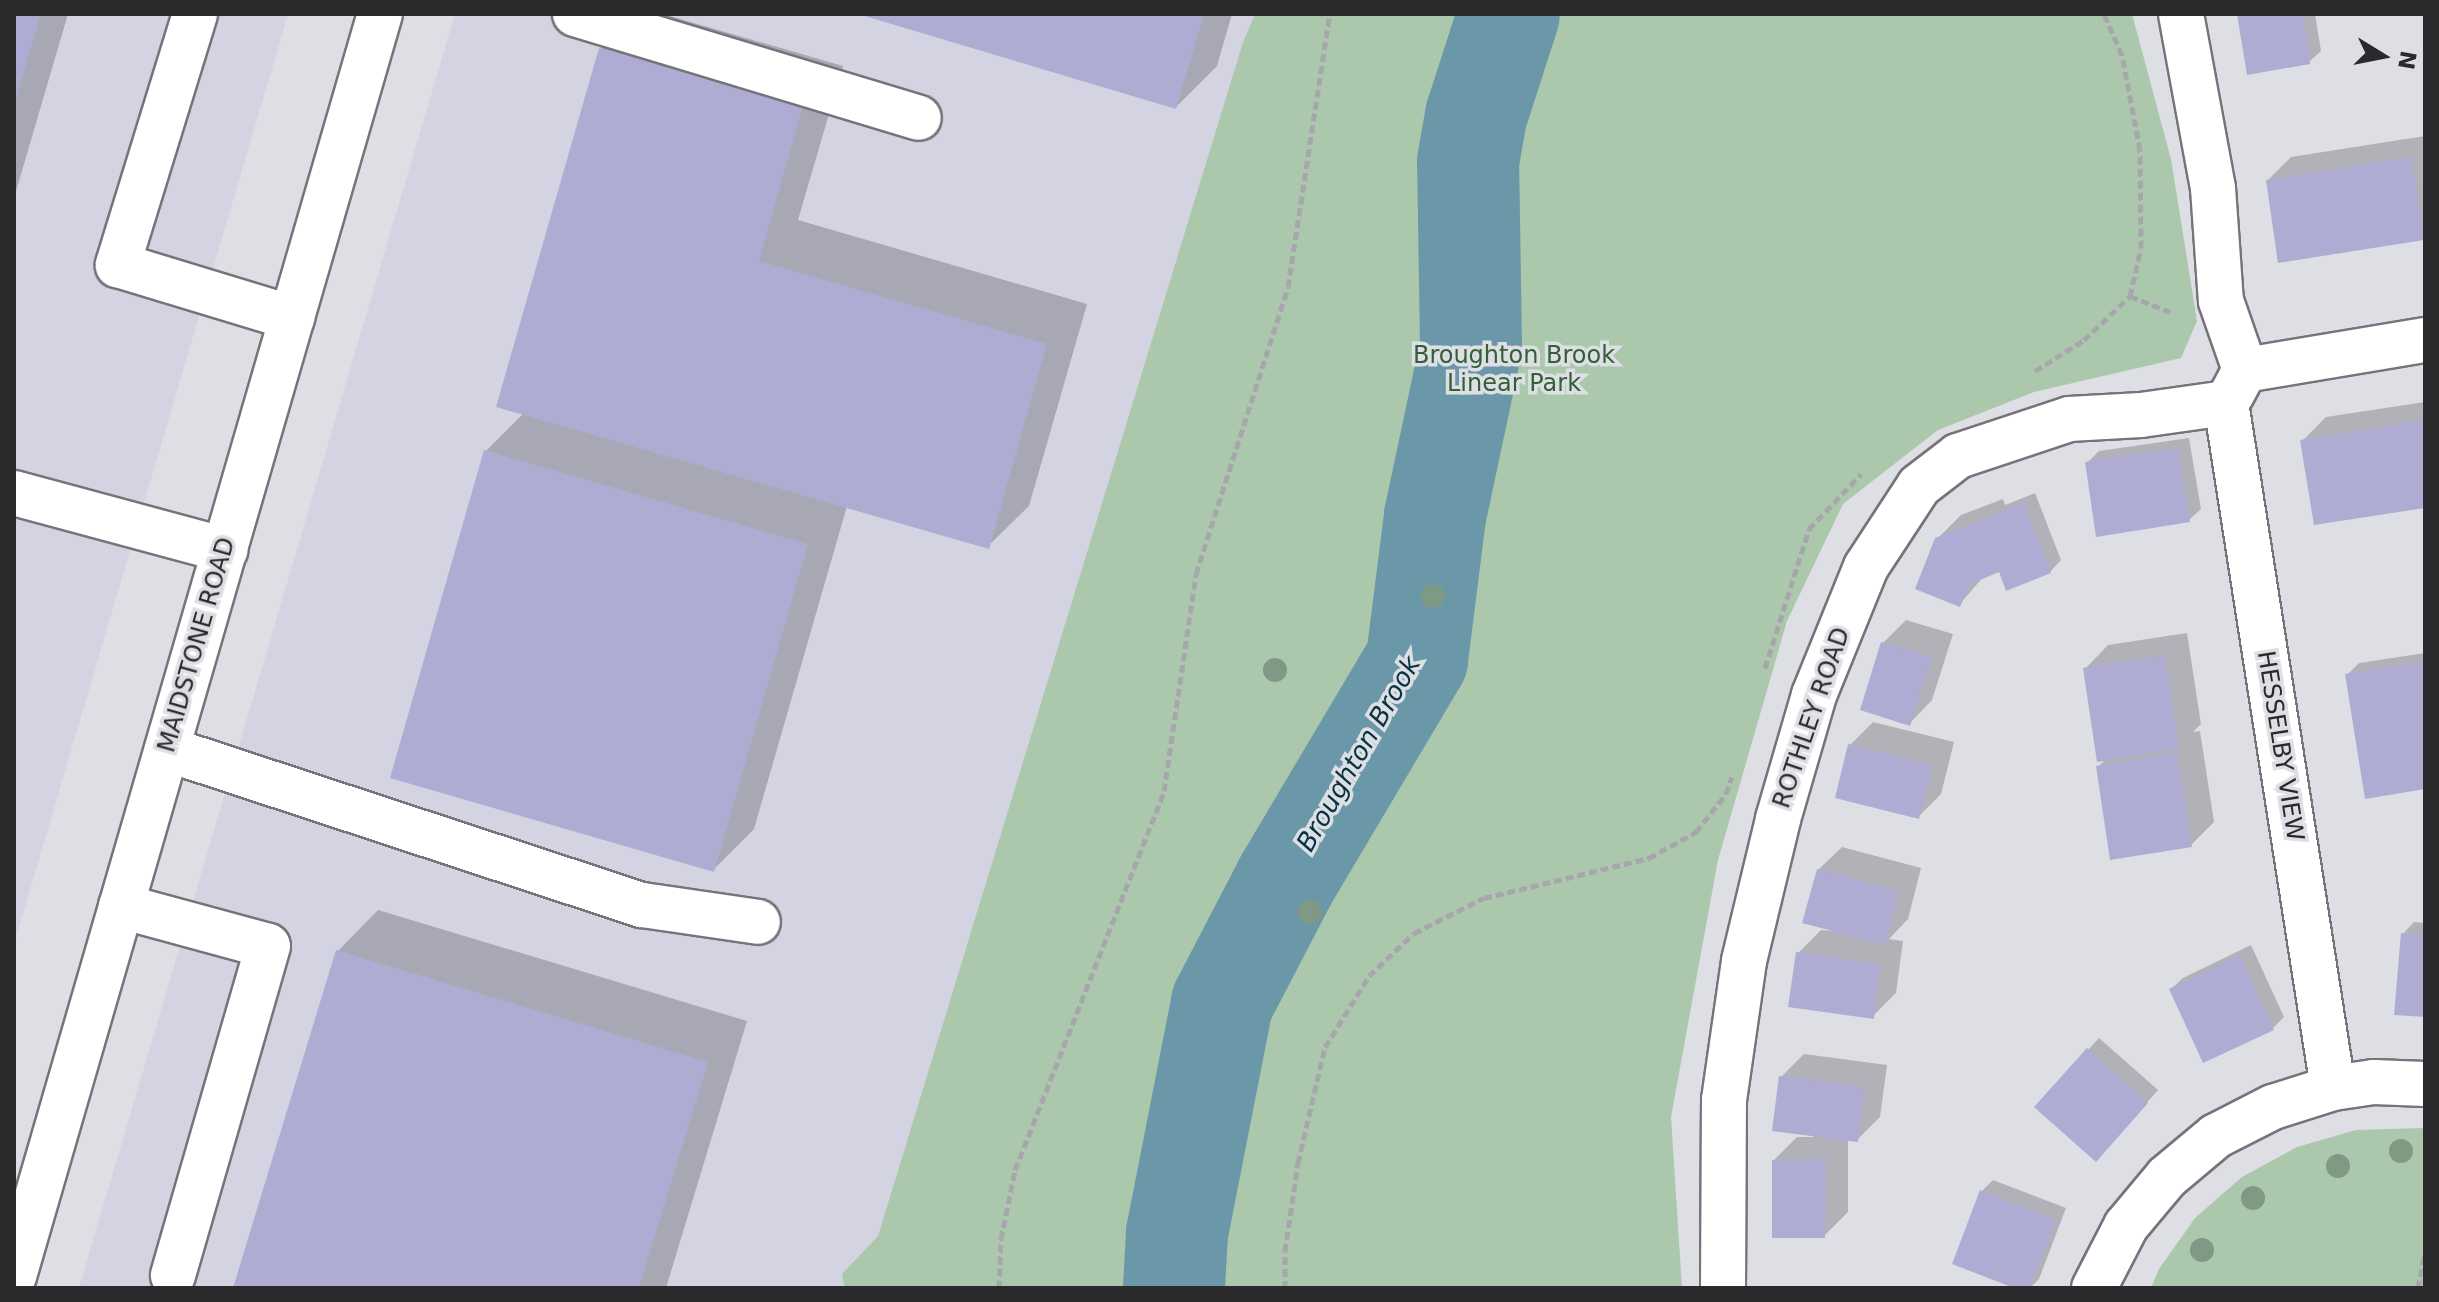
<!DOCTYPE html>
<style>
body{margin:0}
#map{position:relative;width:2439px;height:1302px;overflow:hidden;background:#dedee5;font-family:"DejaVu Sans",sans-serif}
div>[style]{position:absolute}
.built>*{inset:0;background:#d3d3e1}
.green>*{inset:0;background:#abc8ac}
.shadow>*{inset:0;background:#0003}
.river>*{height:102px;margin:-51px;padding:0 51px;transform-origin:51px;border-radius:51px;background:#6a98a8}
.building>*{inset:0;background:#aeacd3}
.path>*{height:5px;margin-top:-2.5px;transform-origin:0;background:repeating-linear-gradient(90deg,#a6a6ac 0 8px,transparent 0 12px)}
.roads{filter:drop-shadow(2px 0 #74747a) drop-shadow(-2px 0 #74747a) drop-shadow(0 2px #74747a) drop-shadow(0 -2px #74747a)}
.minor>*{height:44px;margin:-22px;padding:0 22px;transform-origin:22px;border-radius:22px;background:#fff}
.trees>*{width:24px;height:24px;margin:-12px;border-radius:50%;background:#7f9985}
span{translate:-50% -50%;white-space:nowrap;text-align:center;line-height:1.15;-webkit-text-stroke:7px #dedee5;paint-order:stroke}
.park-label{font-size:24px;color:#326136}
.street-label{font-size:24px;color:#2a2a2d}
.water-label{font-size:26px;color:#063340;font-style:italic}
.frame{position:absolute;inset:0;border:16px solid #2a2a2d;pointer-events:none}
.north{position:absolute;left:2343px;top:16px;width:80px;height:80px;-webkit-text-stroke:6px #dedee5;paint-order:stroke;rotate:100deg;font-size:22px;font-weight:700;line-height:32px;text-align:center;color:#2a2a2d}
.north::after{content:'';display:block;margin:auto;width:28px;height:36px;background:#2a2a2d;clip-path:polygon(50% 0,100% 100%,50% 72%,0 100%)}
</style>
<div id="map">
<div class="built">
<div style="clip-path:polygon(14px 14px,288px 14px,14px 944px)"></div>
<div style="clip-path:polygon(455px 14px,1255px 14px,1243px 42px,878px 1236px,891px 1288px,79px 1288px)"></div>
</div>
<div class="green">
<div style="clip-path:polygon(1255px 14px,2132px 14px,2171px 159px,2197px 321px,2181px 358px,2034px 392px,1938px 430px,1843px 504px,1787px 621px,1718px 860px,1671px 1117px,1682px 1288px,845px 1288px,842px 1274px,878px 1236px,1243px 42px)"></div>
<div style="clip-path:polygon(2425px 1128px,2425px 1288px,2151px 1288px,2159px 1269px,2195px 1218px,2242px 1177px,2297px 1147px,2356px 1130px)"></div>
</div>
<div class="shadow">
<div style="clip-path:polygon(14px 14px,68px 14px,14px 198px)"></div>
<div style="clip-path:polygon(636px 14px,663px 14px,843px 66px,798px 220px,1087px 304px,1029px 506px,988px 546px,847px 506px,754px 829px,713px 870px,486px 451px,524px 413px,601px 49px)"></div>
<div style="clip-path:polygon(863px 14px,1232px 14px,1217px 66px,1176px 107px)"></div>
<div style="clip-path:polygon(2240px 14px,2315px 14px,2321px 51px,2309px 62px)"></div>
<div style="clip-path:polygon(2425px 136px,2423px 238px,2268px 180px,2291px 157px)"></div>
<div style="clip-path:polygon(2425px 402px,2425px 506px,2303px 440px,2326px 417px)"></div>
<div style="clip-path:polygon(2189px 438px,2201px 509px,2189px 520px,2087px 463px,2099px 451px)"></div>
<div style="clip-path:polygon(2035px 493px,2061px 560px,2050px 572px,2000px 568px,1985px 575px,1959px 605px,1937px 539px,1961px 515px,2003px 499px,2005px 505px)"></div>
<div style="clip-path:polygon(1906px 620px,1953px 634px,1932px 700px,1909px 724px,1883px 643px)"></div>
<div style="clip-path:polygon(2187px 633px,2201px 724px,2193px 732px,2200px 731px,2214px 822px,2191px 845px,2098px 767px,2106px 759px,2085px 669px,2108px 645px)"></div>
<div style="clip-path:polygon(2425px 653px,2425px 787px,2367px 796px,2348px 674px,2359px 663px)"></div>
<div style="clip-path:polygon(1873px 722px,1954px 742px,1941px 794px,1918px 817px,1850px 745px)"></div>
<div style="clip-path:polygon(1842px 847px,1921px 868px,1908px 919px,1889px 939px,1903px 941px,1896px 993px,1873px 1016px,1798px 953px,1821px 930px,1832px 931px,1818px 870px)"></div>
<div style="clip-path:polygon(378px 910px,747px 1021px,666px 1288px,235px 1288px,338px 951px)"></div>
<div style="clip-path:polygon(2414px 922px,2425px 923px,2425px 1015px,2403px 934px)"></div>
<div style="clip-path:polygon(2251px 945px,2284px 1017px,2273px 1028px,2171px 989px,2183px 978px)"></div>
<div style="clip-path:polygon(2099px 1038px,2158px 1090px,2107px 1148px,2088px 1050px)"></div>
<div style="clip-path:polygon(1804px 1054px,1887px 1065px,1880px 1117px,1857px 1140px,1848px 1139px,1848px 1212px,1824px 1236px,1774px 1160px,1797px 1137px,1814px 1137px,1781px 1077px)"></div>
<div style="clip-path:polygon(1993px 1180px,2066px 1208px,2039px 1279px,2030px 1288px,2020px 1288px,1982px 1191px)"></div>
</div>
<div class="river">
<div style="left:1174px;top:1288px;width:55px;rotate:-86.9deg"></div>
<div style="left:1177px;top:1233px;width:234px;rotate:-78.9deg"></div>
<div style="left:1222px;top:1003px;width:139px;rotate:-62.5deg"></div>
<div style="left:1286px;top:880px;width:257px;rotate:-59.3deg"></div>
<div style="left:1417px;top:659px;width:144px;rotate:-82.8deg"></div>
<div style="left:1435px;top:516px;width:174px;rotate:-78deg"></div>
<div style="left:1471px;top:346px;width:184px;rotate:-90.9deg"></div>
<div style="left:1468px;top:162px;width:47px;rotate:-80.1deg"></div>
<div style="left:1476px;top:116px;width:107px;rotate:-72.1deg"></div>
</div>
<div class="building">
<div style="clip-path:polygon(14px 14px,41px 14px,15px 102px,14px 102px)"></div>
<div style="clip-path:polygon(858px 14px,1204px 14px,1176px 109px)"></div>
<div style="clip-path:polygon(2237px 14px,2303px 14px,2310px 64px,2247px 75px)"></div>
<div style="clip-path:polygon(599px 48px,803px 106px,759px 261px,1047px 344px,989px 549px,496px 407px)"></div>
<div style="clip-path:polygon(2411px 157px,2424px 240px,2278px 263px,2266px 180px)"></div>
<div style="clip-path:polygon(2425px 420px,2425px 508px,2314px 525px,2300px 440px)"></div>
<div style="clip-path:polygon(2178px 448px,2190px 522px,2096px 537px,2085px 462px)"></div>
<div style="clip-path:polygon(484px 450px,808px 544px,714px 872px,390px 778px)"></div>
<div style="clip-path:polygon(2024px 503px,2051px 573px,2006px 591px,1999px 572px,1970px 584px,1960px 607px,1915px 589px,1935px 538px)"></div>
<div style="clip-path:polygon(1881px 642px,1932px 657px,1910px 726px,1860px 710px)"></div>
<div style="clip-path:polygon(2165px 655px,2179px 749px,2097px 762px,2083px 668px)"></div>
<div style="clip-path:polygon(2423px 662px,2425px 789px,2365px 799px,2345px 674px)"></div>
<div style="clip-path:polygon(1848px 744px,1932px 765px,1919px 819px,1835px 798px)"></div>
<div style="clip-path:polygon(2177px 753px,2192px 847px,2110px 860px,2096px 766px)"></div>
<div style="clip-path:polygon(1817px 869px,1899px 891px,1886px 945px,1802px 923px)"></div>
<div style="clip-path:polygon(2401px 933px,2425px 935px,2425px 1017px,2394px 1015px)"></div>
<div style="clip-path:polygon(336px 950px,708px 1062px,639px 1288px,233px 1288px)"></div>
<div style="clip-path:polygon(1796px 952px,1880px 964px,1874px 1019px,1788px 1007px)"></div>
<div style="clip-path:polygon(2240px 955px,2274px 1030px,2203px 1063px,2169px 989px)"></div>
<div style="clip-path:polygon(2087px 1048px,2148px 1103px,2096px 1162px,2034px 1107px)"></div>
<div style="clip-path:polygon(1779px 1076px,1864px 1087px,1858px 1142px,1772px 1131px)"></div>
<div style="clip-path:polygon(1826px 1159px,1825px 1238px,1772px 1238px,1772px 1160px)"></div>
<div style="clip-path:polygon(1980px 1190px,2056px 1220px,2030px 1288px,2014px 1288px,1952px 1264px)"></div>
</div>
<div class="path">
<div style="left:2130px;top:296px;width:43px;rotate:21.8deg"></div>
<div style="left:2035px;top:371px;width:58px;rotate:-32.3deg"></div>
<div style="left:2084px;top:340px;width:64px;rotate:-43.7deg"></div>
<div style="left:2130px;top:296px;width:49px;rotate:-77.1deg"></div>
<div style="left:2141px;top:248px;width:98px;rotate:-90.6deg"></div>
<div style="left:2140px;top:150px;width:97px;rotate:-100.7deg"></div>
<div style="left:2122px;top:55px;width:45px;rotate:-113.7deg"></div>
<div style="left:1765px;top:668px;width:146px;rotate:-72.4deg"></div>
<div style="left:1809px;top:529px;width:76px;rotate:-46.6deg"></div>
<div style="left:999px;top:1288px;width:49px;rotate:-87.7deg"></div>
<div style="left:1001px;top:1239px;width:70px;rotate:-78.5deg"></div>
<div style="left:1015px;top:1170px;width:407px;rotate:-68.5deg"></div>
<div style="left:1164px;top:791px;width:219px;rotate:-81.6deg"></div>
<div style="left:1196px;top:574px;width:301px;rotate:-72.2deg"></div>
<div style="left:1288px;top:287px;width:276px;rotate:-81.3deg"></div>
<div style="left:1285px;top:1288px;width:37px;rotate:-90deg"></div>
<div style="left:1285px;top:1251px;width:89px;rotate:-81.6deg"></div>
<div style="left:1298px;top:1163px;width:119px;rotate:-76.9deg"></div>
<div style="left:1325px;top:1047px;width:84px;rotate:-58.2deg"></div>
<div style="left:1369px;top:976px;width:62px;rotate:-43.7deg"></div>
<div style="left:1414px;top:933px;width:78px;rotate:-26.6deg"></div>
<div style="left:1484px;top:898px;width:170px;rotate:-13.6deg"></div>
<div style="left:1649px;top:858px;width:54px;rotate:-29deg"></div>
<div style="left:1696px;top:832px;width:48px;rotate:-51.7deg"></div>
<div style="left:1726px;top:794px;width:18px;rotate:-71deg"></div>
<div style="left:2418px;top:1288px;width:36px;rotate:-79deg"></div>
</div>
<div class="roads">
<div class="minor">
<div style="left:195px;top:14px;width:263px;rotate:107.1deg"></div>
<div style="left:118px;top:265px;width:182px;rotate:16.9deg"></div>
<div style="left:575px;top:14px;width:359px;rotate:16.8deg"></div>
<div style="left:2181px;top:14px;width:177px;rotate:79.6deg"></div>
<div style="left:2213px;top:188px;width:113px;rotate:86deg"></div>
<div style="left:2221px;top:301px;width:73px;rotate:70.8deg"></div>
<div style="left:2232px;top:394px;width:27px;rotate:-62deg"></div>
<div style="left:2245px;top:370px;width:182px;rotate:-9.5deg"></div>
<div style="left:2226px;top:403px;width:693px;rotate:81.12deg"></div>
<div style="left:14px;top:493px;width:219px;rotate:15.1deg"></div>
<div style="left:167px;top:749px;width:500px;rotate:18.2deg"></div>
<div style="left:642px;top:905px;width:117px;rotate:8.3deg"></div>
<div style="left:121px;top:906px;width:152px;rotate:15.2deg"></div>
<div style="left:268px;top:946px;width:343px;rotate:106.1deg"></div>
<div style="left:14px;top:1276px;width:1314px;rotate:-73.83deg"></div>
<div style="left:1723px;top:1288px;width:188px;rotate:-89.7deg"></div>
<div style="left:1724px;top:1100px;width:140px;rotate:-81.8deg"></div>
<div style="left:1744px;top:961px;width:146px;rotate:-76.5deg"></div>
<div style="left:1778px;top:819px;width:129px;rotate:-73.8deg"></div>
<div style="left:1814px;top:695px;width:138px;rotate:-67.9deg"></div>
<div style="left:1866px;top:567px;width:97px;rotate:-56.8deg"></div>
<div style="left:1919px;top:486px;width:49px;rotate:-37.6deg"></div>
<div style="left:1958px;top:456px;width:117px;rotate:-18.4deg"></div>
<div style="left:2069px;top:419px;width:72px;rotate:-3.2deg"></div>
<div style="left:2141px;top:415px;width:86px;rotate:-8deg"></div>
<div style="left:2094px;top:1288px;width:70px;rotate:-62.7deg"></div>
<div style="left:2126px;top:1226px;width:64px;rotate:-50.1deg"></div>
<div style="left:2167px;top:1177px;width:64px;rotate:-39.9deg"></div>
<div style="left:2216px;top:1136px;width:64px;rotate:-27deg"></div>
<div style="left:2273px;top:1107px;width:63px;rotate:-17.6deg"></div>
<div style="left:2333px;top:1088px;width:41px;rotate:-8.3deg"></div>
<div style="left:2374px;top:1082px;width:51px;rotate:2.2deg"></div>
</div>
</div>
<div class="trees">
<div style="left:1433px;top:596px"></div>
<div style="left:1275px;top:670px"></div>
<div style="left:1310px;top:912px"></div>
<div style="left:2401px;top:1151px"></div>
<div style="left:2338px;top:1166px"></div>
<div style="left:2253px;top:1198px"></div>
<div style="left:2202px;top:1250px"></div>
</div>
<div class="park-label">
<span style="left:1514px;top:370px">Broughton Brook<br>Linear Park</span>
</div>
<div class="street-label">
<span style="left:197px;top:645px;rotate:-74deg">MAIDSTONE ROAD</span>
<span style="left:1812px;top:718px;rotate:-71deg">ROTHLEY ROAD</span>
<span style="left:2280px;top:746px;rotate:81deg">HESSELBY VIEW</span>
</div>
<div class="water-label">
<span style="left:1359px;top:754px;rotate:-60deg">Broughton Brook</span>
</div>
<div class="frame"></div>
<div class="north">N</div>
</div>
